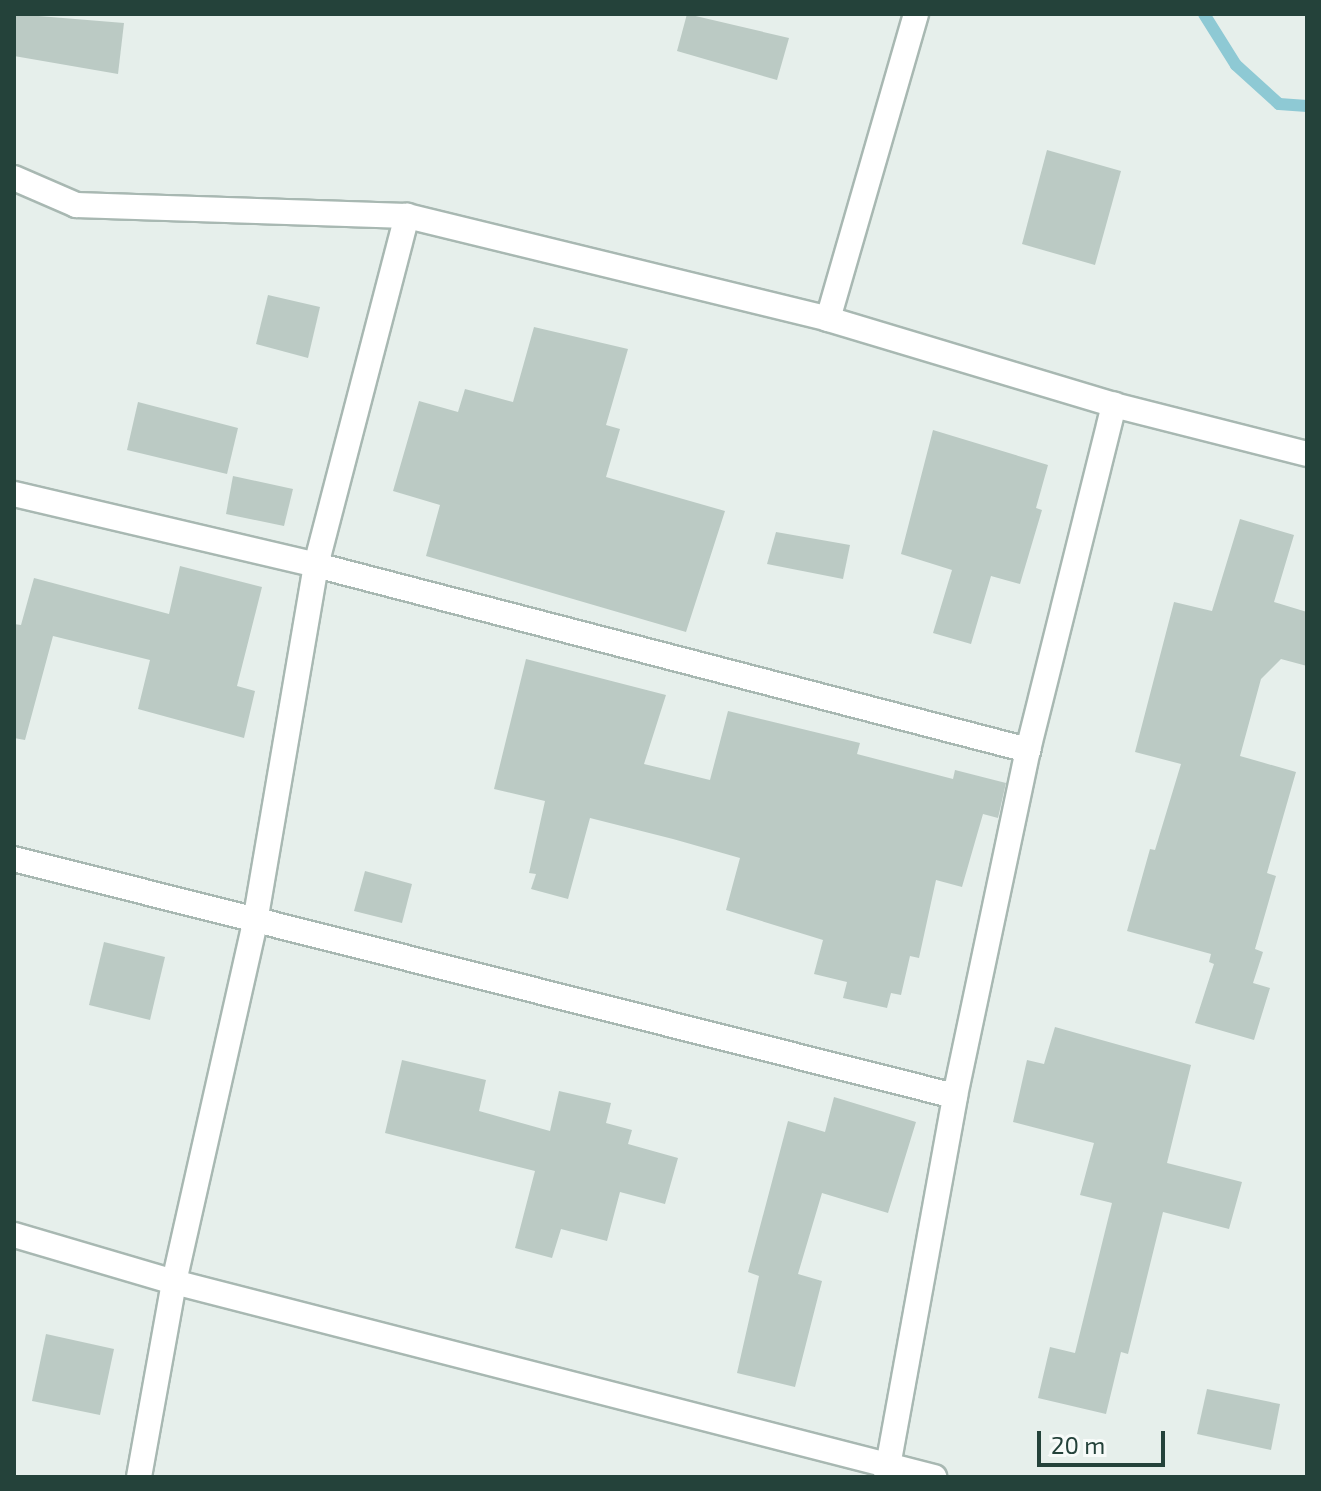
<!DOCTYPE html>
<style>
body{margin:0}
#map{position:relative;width:1321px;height:1491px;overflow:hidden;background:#e6efeb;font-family:"Exo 2",sans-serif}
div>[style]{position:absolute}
.stream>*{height:12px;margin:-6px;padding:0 6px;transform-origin:6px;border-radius:6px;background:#8ec9d4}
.building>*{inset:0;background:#bbcac4}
.roads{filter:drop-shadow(2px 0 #a8b8b2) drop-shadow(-2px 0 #a8b8b2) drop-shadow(0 2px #a8b8b2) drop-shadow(0 -2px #a8b8b2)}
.street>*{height:24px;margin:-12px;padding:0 12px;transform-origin:12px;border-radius:12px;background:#fff}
span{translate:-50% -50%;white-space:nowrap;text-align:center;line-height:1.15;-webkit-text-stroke:8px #f7fbf9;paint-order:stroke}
.frame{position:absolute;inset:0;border:16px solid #24423a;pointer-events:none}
.scale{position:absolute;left:1037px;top:1431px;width:128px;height:36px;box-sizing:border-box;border:4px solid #24423a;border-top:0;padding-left:10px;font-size:24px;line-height:28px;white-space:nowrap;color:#24423a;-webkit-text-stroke:6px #f7fbf9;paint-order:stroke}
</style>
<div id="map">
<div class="stream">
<div style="left:1204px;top:14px;width:60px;rotate:57.9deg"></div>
<div style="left:1236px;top:65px;width:58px;rotate:42.2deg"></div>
<div style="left:1279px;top:104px;width:28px;rotate:4deg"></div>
</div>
<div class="building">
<div style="clip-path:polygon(14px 14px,124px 23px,118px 74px,14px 56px)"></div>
<div style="clip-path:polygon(687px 14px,789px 38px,777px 80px,677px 51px)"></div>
<div style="clip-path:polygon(1047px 150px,1121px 171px,1095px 265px,1022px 244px)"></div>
<div style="clip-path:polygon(268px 295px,320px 307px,308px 358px,256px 344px)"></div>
<div style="clip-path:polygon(534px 327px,628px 349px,606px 425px,620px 429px,606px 477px,725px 511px,686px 632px,426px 556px,440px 505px,393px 491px,419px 401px,458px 412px,465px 389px,513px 402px)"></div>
<div style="clip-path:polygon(138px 402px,238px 428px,227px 474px,127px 450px)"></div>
<div style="clip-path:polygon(933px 430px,1048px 465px,1036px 508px,1042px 510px,1020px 584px,991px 576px,971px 644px,933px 633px,952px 570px,901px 554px)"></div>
<div style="clip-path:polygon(233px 476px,293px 489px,284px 526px,226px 514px)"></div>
<div style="clip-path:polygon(1240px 519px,1294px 535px,1274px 602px,1307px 612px,1307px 666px,1281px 659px,1261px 679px,1240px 756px,1296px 772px,1267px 873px,1276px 876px,1255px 949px,1263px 952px,1253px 983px,1270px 988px,1254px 1040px,1195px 1023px,1214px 964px,1209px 962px,1211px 954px,1127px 931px,1150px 849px,1155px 850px,1181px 764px,1135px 752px,1174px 602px,1212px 611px)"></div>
<div style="clip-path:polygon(776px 532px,850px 545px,843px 579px,767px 564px)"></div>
<div style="clip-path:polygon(180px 566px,262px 587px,237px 686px,255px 691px,244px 738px,138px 709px,150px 660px,53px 636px,25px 740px,14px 738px,14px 624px,21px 625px,34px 578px,169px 614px)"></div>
<div style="clip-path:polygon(526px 659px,666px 695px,644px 764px,710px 780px,728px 711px,860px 743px,857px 754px,953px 779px,955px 770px,1006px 783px,998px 818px,983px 814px,962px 887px,936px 880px,919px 958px,910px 956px,901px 995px,891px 993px,887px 1008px,843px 998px,847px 982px,814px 974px,823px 940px,726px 910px,740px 858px,673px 839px,590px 818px,568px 899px,531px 889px,536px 874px,529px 873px,545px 801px,494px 789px)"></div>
<div style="clip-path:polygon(365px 871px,412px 884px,402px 923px,354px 911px)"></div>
<div style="clip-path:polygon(104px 942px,165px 957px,150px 1020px,89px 1005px)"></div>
<div style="clip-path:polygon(1055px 1027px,1191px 1065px,1167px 1163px,1242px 1182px,1229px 1229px,1163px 1212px,1128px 1354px,1121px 1352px,1106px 1414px,1038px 1398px,1050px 1347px,1075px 1353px,1112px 1203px,1080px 1195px,1094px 1143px,1013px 1122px,1027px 1060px,1044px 1064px)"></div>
<div style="clip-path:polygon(402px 1060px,486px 1080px,479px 1111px,550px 1131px,559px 1091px,611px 1103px,606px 1123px,632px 1130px,628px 1144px,678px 1158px,665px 1204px,620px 1192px,607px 1241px,561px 1229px,552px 1258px,515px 1248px,535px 1171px,385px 1133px)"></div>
<div style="clip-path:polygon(834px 1097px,916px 1122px,888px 1213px,822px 1193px,798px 1274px,822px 1281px,795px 1387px,737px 1373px,759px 1276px,748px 1272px,788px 1121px,825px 1132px)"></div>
<div style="clip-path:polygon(46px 1334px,114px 1349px,100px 1415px,32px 1401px)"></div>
<div style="clip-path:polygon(1207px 1389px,1280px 1404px,1271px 1450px,1197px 1434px)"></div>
</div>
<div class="roads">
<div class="street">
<div style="left:14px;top:178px;width:68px;rotate:23.5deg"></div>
<div style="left:76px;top:205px;width:331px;rotate:1.9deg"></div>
<div style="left:407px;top:216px;width:433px;rotate:13.7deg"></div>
<div style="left:828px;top:319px;width:299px;rotate:16.7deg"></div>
<div style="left:1114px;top:405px;width:199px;rotate:14.2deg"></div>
<div style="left:828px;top:319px;width:317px;rotate:-73.9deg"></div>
<div style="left:14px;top:494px;width:310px;rotate:13.2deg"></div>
<div style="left:316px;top:565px;width:736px;rotate:14.57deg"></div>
<div style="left:14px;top:859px;width:970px;rotate:14.14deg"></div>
<div style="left:14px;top:1235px;width:167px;rotate:16.4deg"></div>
<div style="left:174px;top:1282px;width:785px;rotate:14.39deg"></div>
<div style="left:139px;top:1477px;width:198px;rotate:-79.8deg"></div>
<div style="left:174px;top:1282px;width:369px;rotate:-77.3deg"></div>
<div style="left:255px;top:922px;width:362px;rotate:-80.3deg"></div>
<div style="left:316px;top:565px;width:361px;rotate:-75.4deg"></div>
<div style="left:886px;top:1477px;width:387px;rotate:-79.7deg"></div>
<div style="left:955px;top:1096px;width:354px;rotate:-78.1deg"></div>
<div style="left:1028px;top:750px;width:356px;rotate:-76deg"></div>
</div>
</div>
<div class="frame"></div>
<div class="scale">20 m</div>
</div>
